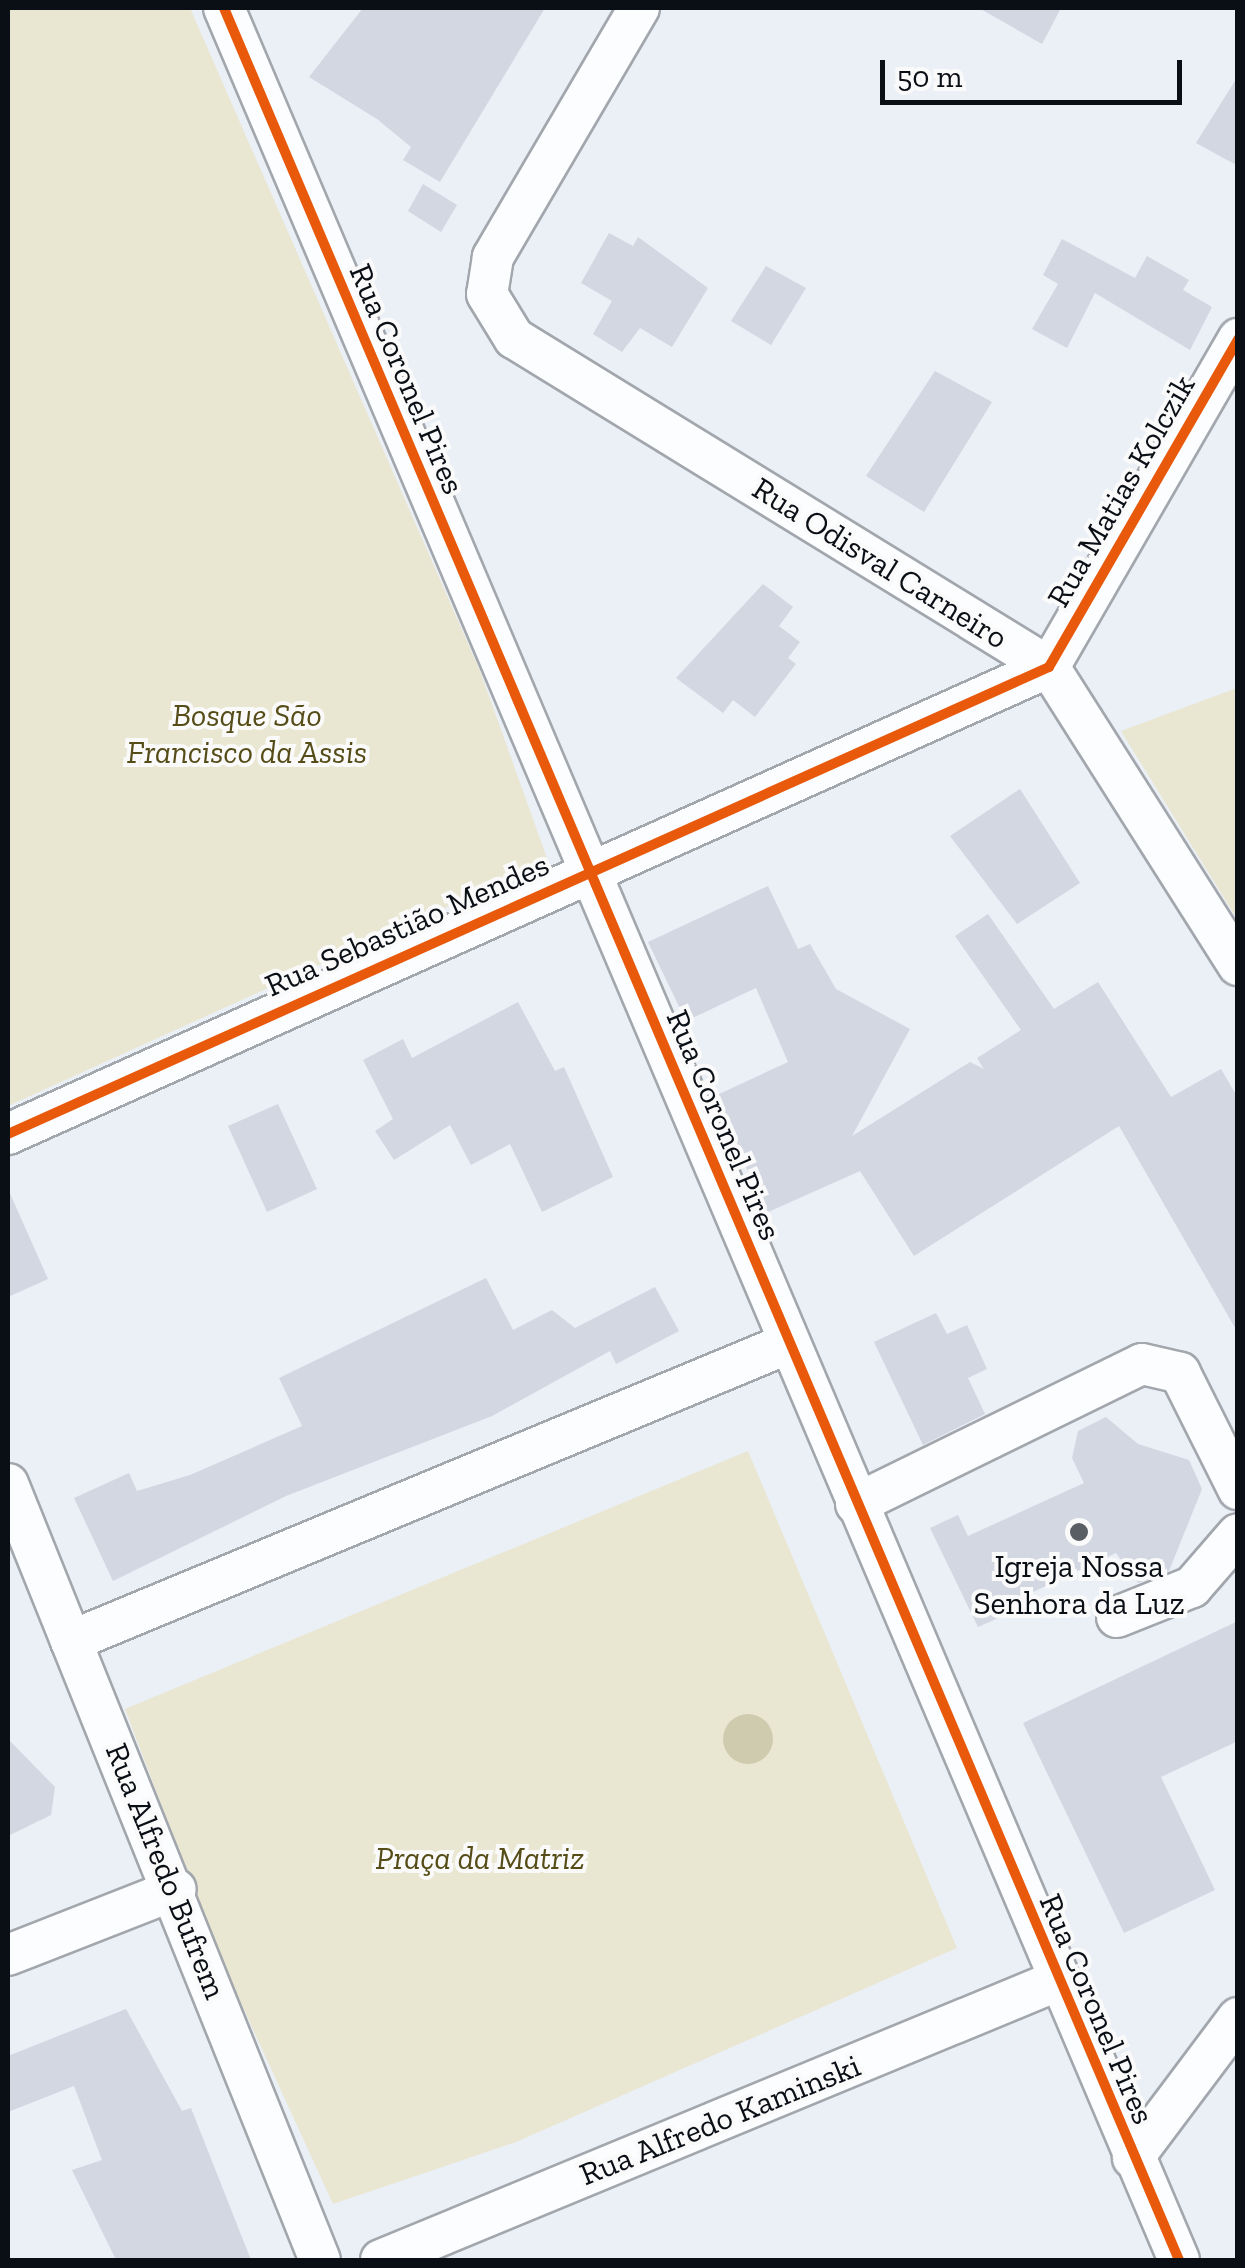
<!DOCTYPE html>
<meta charset="utf-8">
<style>
body{margin:0}
#map{position:relative;width:1245px;height:2268px;overflow:hidden;background:#ebeff6;font-family:"Zilla Slab",serif}
div>[style]{position:absolute}
.green>*{inset:0;background:#e9e7d2}
.water>*{inset:0;background:#cfcbaf}
.round{border-radius:50%}
.building>*{inset:0;background:#d2d7e2}
.roads{filter:drop-shadow(2px 0 #a2a6ad) drop-shadow(-2px 0 #a2a6ad) drop-shadow(0 2px #a2a6ad) drop-shadow(0 -2px #a2a6ad)}
.minor>*{height:40px;margin:-20px;padding:0 20px;transform-origin:20px;border-radius:20px;background:#fcfdfe}
.cycleway>*{height:10px;margin:-5px;padding:0 5px;transform-origin:5px;border-radius:5px;background:#e8590c}
.dots>*{width:28px;height:28px;translate:-50% -50%;box-sizing:border-box;border:5px solid #fafafa;border-radius:50%}
span{translate:-50% -50%;white-space:nowrap;text-align:center;line-height:1.15;-webkit-text-stroke:8px #fafafa;paint-order:stroke}
.street-label{font-size:32px;color:#0a0e15}
.park-label{font-size:32px;color:#554c17;font-style:italic}
.poi-label{font-size:32px;color:#0a0e15}
.frame{position:absolute;inset:0;border:10px solid #0a0e15;pointer-events:none}
.scale{position:absolute;left:880px;top:60px;width:302px;height:45px;box-sizing:border-box;border:5px solid #0a0e15;border-top:0;padding-left:12px;font-size:30px;line-height:35px;white-space:nowrap;color:#0a0e15;-webkit-text-stroke:8px #fafafa;paint-order:stroke}
</style>
<div id="map">
<div class="green">
<div style="clip-path:polygon(8px 8px,190px 8px,480px 671px,548px 861px,8px 1106px)"></div>
<div style="clip-path:polygon(1237px 688px,1238px 688px,1237px 919px,1121px 731px)"></div>
<div style="clip-path:polygon(748px 1451px,957px 1948px,516px 2142px,333px 2204px,213px 1942px,125px 1709px)"></div>
</div>
<div class="water">
<div class="round" style="left:723px;top:1714px;width:50px;height:50px"></div>
</div>
<div class="building">
<div style="clip-path:polygon(363px 8px,545px 8px,440px 182px,403px 160px,411px 147px,377px 119px,309px 77px)"></div>
<div style="clip-path:polygon(979px 8px,1061px 8px,1042px 44px)"></div>
<div style="clip-path:polygon(1238px 76px,1238px 166px,1196px 143px)"></div>
<div style="clip-path:polygon(423px 184px,457px 205px,441px 232px,408px 211px)"></div>
<div style="clip-path:polygon(609px 233px,633px 246px,638px 237px,708px 288px,672px 347px,640px 328px,622px 352px,593px 334px,612px 301px,581px 283px)"></div>
<div style="clip-path:polygon(1062px 239px,1135px 278px,1147px 256px,1189px 280px,1183px 290px,1212px 307px,1190px 350px,1095px 293px,1067px 348px,1032px 329px,1058px 284px,1043px 275px)"></div>
<div style="clip-path:polygon(766px 266px,806px 288px,771px 345px,731px 321px)"></div>
<div style="clip-path:polygon(935px 371px,992px 402px,924px 512px,866px 476px)"></div>
<div style="clip-path:polygon(763px 584px,793px 607px,779px 626px,800px 642px,788px 658px,796px 664px,755px 717px,733px 700px,723px 713px,676px 678px)"></div>
<div style="clip-path:polygon(1020px 789px,1080px 883px,1017px 924px,950px 836px)"></div>
<div style="clip-path:polygon(768px 886px,798px 949px,810px 944px,836px 989px,910px 1029px,852px 1136px,970px 1062px,984px 1069px,977px 1058px,1021px 1030px,955px 936px,988px 914px,1054px 1009px,1098px 982px,1171px 1097px,1221px 1069px,1238px 1098px,1238px 1333px,1119px 1126px,914px 1256px,860px 1171px,766px 1213px,715px 1096px,788px 1062px,756px 988px,686px 1021px,648px 942px)"></div>
<div style="clip-path:polygon(518px 1002px,555px 1071px,564px 1067px,613px 1177px,542px 1212px,510px 1144px,471px 1165px,450px 1125px,394px 1160px,375px 1131px,393px 1119px,363px 1060px,403px 1039px,412px 1058px)"></div>
<div style="clip-path:polygon(278px 1104px,317px 1189px,267px 1212px,228px 1126px)"></div>
<div style="clip-path:polygon(8px 1189px,48px 1279px,8px 1297px)"></div>
<div style="clip-path:polygon(486px 1278px,513px 1330px,552px 1310px,575px 1328px,655px 1287px,679px 1331px,616px 1364px,610px 1351px,492px 1416px,286px 1496px,113px 1581px,74px 1498px,129px 1473px,137px 1491px,190px 1475px,302px 1426px,279px 1378px)"></div>
<div style="clip-path:polygon(936px 1313px,947px 1334px,967px 1325px,987px 1369px,968px 1378px,985px 1414px,923px 1445px,874px 1342px)"></div>
<div style="clip-path:polygon(1106px 1417px,1138px 1444px,1189px 1460px,1202px 1489px,1169px 1571px,1138px 1583px,1116px 1553px,1001px 1607px,1005px 1615px,978px 1627px,930px 1528px,958px 1515px,968px 1536px,1084px 1483px,1072px 1458px,1078px 1431px)"></div>
<div style="clip-path:polygon(1238px 1621px,1238px 1741px,1161px 1777px,1215px 1890px,1124px 1933px,1023px 1723px)"></div>
<div style="clip-path:polygon(8px 1739px,55px 1787px,51px 1815px,8px 1836px)"></div>
<div style="clip-path:polygon(126px 2009px,182px 2111px,191px 2108px,251px 2260px,116px 2260px,72px 2170px,102px 2160px,74px 2086px,8px 2112px,8px 2056px)"></div>
</div>
<div class="roads">
<div class="minor">
<div style="left:224px;top:8px;width:2446px;rotate:67.02deg"></div>
<div style="left:639px;top:8px;width:289px;rotate:120.4deg"></div>
<div style="left:493px;top:257px;width:37px;rotate:99deg"></div>
<div style="left:487px;top:294px;width:52px;rotate:58.5deg"></div>
<div style="left:514px;top:338px;width:628px;rotate:31.59deg"></div>
<div style="left:1049px;top:667px;width:353px;rotate:57.6deg"></div>
<div style="left:8px;top:1134px;width:1141px;rotate:-24.16deg"></div>
<div style="left:1049px;top:667px;width:379px;rotate:-60deg"></div>
<div style="left:8px;top:1484px;width:836px;rotate:68.1deg"></div>
<div style="left:856px;top:1504px;width:318px;rotate:-26.1deg"></div>
<div style="left:1142px;top:1364px;width:39px;rotate:13deg"></div>
<div style="left:1180px;top:1373px;width:130px;rotate:63.4deg"></div>
<div style="left:1117px;top:1617px;width:81px;rotate:-21.8deg"></div>
<div style="left:1192px;top:1587px;width:70px;rotate:-49deg"></div>
<div style="left:71px;top:1641px;width:777px;rotate:-22.54deg"></div>
<div style="left:8px;top:1955px;width:180px;rotate:-21.4deg"></div>
<div style="left:1133px;top:2158px;width:175px;rotate:-53.1deg"></div>
<div style="left:381px;top:2260px;width:734px;rotate:-22.44deg"></div>
</div>
</div>
<div class="cycleway">
<div style="left:224px;top:8px;width:2446px;rotate:67.02deg"></div>
<div style="left:8px;top:1134px;width:1141px;rotate:-24.16deg"></div>
<div style="left:1049px;top:667px;width:379px;rotate:-60deg"></div>
</div>
<div class="dots">
<div style="left:1079px;top:1532px;background:#595d64"></div>
</div>
<div class="street-label">
<span style="left:407px;top:379px;rotate:67deg">Rua Coronel Pires</span>
<span style="left:1121px;top:491px;rotate:-60deg">Rua Matias Kolczik</span>
<span style="left:880px;top:563px;rotate:32deg">Rua Odisval Carneiro</span>
<span style="left:407px;top:925px;rotate:-24deg">Rua Sebastião Mendes</span>
<span style="left:724px;top:1125px;rotate:67deg">Rua Coronel Pires</span>
<span style="left:166px;top:1871px;rotate:68deg">Rua Alfredo Bufrem</span>
<span style="left:1097px;top:2009px;rotate:67deg">Rua Coronel Pires</span>
<span style="left:720px;top:2120px;rotate:-22deg">Rua Alfredo Kaminski</span>
</div>
<div class="park-label">
<span style="left:247px;top:734px">Bosque São<br>Francisco da Assis</span>
<span style="left:480px;top:1858px">Praça da Matriz</span>
</div>
<div class="poi-label">
<span style="left:1079px;top:1585px">Igreja Nossa<br>Senhora da Luz</span>
</div>
<div class="frame"></div>
<div class="scale">50 m</div>
</div>
